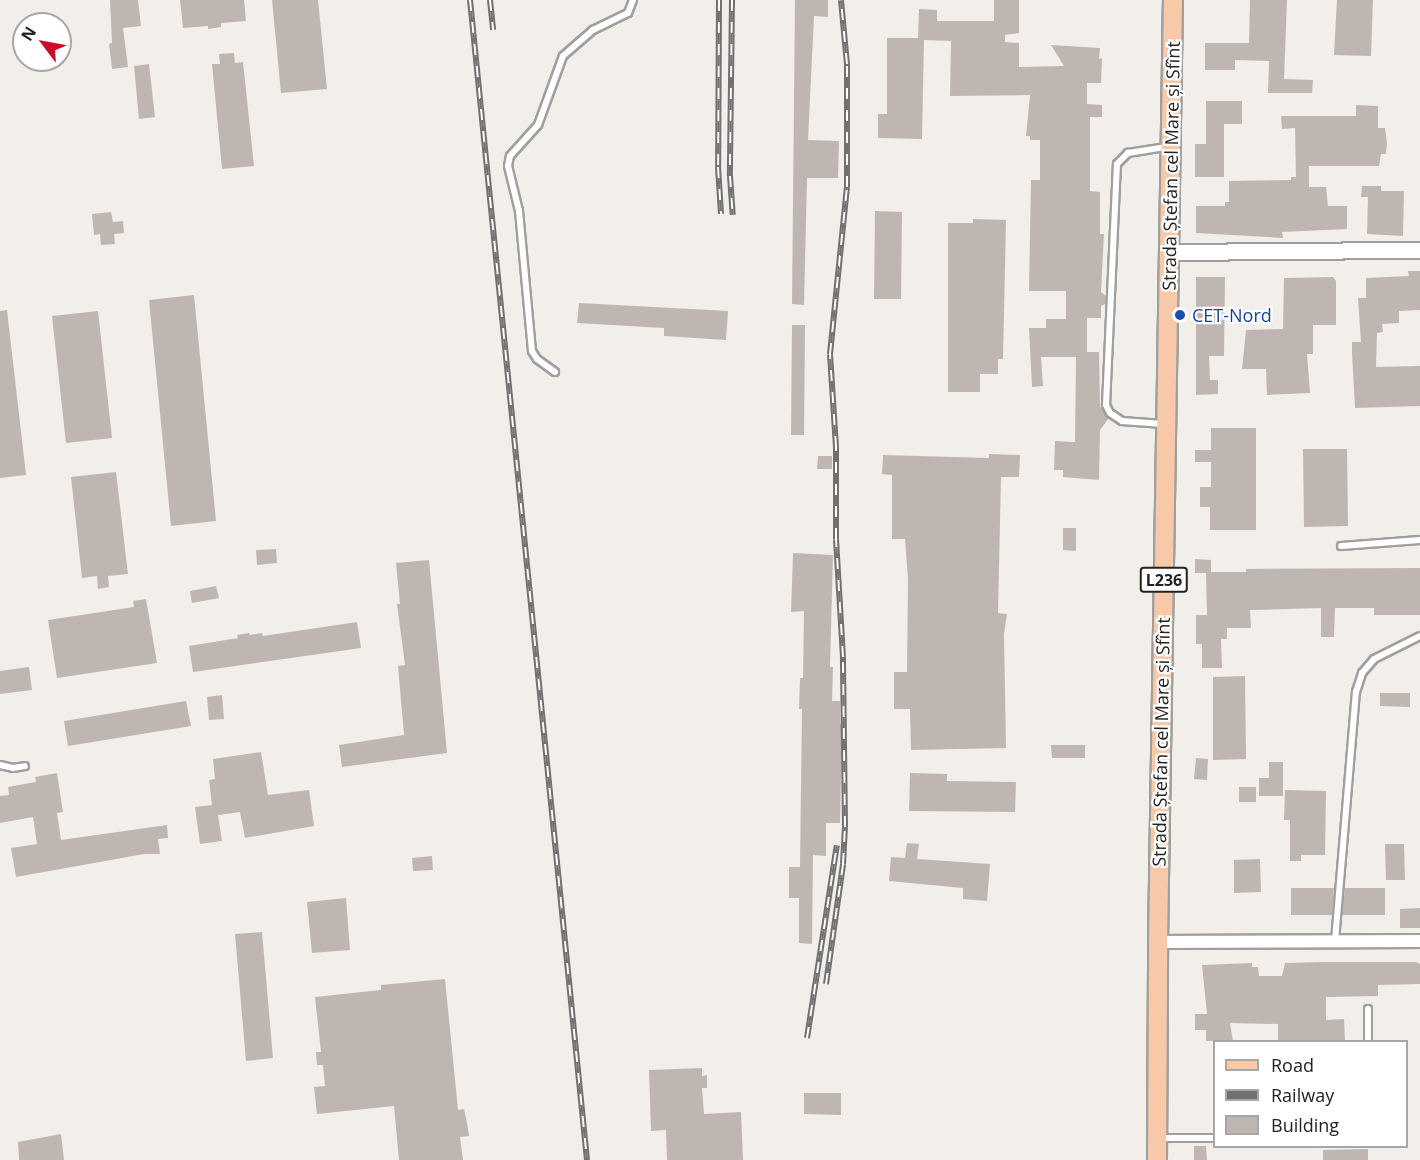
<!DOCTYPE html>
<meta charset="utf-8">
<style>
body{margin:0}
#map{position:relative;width:1420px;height:1160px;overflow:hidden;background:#f2eee9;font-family:"Open Sans",sans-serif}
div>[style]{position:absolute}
.building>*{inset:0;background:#bfb6b2}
.roads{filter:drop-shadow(2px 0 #9f9f9f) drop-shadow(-2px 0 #9f9f9f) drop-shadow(0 2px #9f9f9f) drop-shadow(0 -2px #9f9f9f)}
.service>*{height:6px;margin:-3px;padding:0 3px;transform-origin:3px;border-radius:3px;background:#fff}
.minor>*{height:12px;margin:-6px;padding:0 6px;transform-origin:6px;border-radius:6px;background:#fff}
.tertiary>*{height:15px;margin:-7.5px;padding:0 7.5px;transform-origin:7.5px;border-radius:7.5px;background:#fff}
.primary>*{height:18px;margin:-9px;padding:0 9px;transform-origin:9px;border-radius:9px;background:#f8c9a8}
.rail>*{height:6px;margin-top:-3px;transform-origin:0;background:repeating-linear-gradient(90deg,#fff 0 11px,#707070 0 22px);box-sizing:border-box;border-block:2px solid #707070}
.dots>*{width:16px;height:16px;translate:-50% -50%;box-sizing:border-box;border:3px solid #fff;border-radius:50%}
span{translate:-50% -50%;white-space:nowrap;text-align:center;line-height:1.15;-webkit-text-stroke:4.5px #fff;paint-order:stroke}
.shield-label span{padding:2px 4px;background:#fff;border:2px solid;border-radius:4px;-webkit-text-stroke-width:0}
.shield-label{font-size:16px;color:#222;font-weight:700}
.street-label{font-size:18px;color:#222}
.transit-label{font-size:18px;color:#164399}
.left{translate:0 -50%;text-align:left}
.legend{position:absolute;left:1213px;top:1040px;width:195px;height:108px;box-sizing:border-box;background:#fff;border:2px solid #a7a7a7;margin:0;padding:8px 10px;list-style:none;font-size:18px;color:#222}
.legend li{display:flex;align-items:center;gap:12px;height:30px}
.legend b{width:30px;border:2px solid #a7a7a7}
.north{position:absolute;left:12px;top:12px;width:60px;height:60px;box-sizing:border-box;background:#fff;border:2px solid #a7a7a7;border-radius:50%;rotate:302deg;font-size:16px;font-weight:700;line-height:24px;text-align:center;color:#222}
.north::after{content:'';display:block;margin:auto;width:21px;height:27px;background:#ca0a27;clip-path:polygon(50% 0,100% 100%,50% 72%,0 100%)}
</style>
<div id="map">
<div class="building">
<div style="clip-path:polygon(110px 0,138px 0,141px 26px,123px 28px,128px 67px,112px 69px,109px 44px,112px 43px)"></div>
<div style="clip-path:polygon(180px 0,244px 0,246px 21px,221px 23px,221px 27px,208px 29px,208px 26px,183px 28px)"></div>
<div style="clip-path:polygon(272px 0,318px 0,327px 89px,281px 93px)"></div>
<div style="clip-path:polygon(795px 0,828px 0,828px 17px,814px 16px,808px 140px,839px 141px,838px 178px,807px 178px,804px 305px,792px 304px)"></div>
<div style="clip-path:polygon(994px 0,1019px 0,1019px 33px,1005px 35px,1005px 42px,1019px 43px,1019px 67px,1064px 66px,1051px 45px,1100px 48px,1099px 59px,1102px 58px,1101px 83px,1087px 83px,1087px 104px,1102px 105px,1102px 117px,1090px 117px,1090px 191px,1100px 192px,1100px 234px,1104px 234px,1101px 292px,1106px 296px,1105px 304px,1101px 306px,1101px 318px,1087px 318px,1087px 352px,1099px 352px,1100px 407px,1109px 418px,1100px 430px,1099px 480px,1063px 477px,1063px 470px,1054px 470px,1055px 441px,1075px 442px,1076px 357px,1041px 357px,1043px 386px,1032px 387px,1029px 328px,1046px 328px,1046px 319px,1066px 319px,1066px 291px,1029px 291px,1031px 180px,1040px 180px,1040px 140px,1030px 140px,1030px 136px,1026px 136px,1030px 95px,950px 96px,951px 41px,924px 40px,922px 139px,878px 138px,878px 114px,887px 114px,887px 38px,918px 38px,919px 9px,937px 10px,937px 21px,994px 21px)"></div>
<div style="clip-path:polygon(1250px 0,1287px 0,1284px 79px,1313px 80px,1312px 93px,1268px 93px,1269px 61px,1235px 60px,1235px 70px,1205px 70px,1205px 43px,1249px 43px)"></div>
<div style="clip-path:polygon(1337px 0,1373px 0,1371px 56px,1334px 55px)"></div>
<div style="clip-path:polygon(234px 53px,235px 63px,243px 62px,254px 166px,222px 169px,212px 64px,220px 64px,219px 54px)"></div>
<div style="clip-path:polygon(149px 64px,155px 117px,139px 119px,134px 66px)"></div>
<div style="clip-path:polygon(1206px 101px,1242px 101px,1242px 124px,1224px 124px,1224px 177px,1195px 177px,1195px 144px,1206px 144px)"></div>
<div style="clip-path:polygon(1356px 105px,1378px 106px,1378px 128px,1385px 128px,1387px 143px,1386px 154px,1381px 154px,1379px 166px,1309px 166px,1309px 187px,1326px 187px,1328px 206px,1347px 206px,1347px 229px,1282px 232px,1283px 238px,1196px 233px,1196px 206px,1225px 206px,1225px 202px,1229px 202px,1229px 181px,1291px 180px,1291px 177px,1296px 177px,1295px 128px,1282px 129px,1281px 116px,1356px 116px)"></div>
<div style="clip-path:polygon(1362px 186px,1381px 186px,1381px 191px,1404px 191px,1403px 236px,1367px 234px,1368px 197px,1361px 197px)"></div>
<div style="clip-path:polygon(875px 211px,902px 212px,901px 299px,874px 299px)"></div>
<div style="clip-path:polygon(111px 212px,113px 222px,123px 221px,124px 233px,114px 234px,115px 244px,101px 245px,100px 234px,94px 235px,92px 214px)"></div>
<div style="clip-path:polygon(973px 219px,1006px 220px,1003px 359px,998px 359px,998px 374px,980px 374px,980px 392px,948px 392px,948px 223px,973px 223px)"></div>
<div style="clip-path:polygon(1408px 271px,1420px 271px,1420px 310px,1399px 311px,1399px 323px,1382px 324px,1383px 332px,1377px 333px,1376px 367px,1420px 366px,1420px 406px,1355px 408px,1352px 353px,1352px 342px,1361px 342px,1358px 298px,1366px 298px,1366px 278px,1409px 276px)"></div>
<div style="clip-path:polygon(1196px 277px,1225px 277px,1224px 356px,1209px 356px,1210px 380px,1218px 380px,1218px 394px,1196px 395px)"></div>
<div style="clip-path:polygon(1333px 277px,1336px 281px,1336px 325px,1313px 325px,1313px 354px,1307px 354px,1310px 393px,1267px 395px,1266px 369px,1242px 369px,1246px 330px,1283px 329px,1284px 278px)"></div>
<div style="clip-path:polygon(194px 295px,216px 521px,171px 526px,149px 300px)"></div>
<div style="clip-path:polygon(579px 303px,728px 311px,726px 340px,664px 336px,664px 328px,577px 323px)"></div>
<div style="clip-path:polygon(7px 310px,26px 475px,0 478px,0 311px)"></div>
<div style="clip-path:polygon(98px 311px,112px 438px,66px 443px,52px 316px)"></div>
<div style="clip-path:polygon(792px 325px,805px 325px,804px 435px,791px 435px)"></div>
<div style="clip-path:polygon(1211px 428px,1256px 428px,1256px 530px,1210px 530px,1210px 507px,1200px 507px,1200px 487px,1211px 487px,1211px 462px,1195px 462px,1195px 450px,1211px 450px)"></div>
<div style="clip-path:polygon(1303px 449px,1347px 449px,1348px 526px,1304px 527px)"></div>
<div style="clip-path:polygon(989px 454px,1020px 455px,1019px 477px,1001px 477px,998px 613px,1007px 614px,1004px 634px,1006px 748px,911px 750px,910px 709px,894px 709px,894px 672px,907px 672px,908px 580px,905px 539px,892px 539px,892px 475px,882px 474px,883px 455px,989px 458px)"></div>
<div style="clip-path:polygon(818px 456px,832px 456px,832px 469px,817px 469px)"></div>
<div style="clip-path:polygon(116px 472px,128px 574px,108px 576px,109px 587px,98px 589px,97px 576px,82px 578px,71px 477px)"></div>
<div style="clip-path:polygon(1063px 528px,1076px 528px,1076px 551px,1063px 550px)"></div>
<div style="clip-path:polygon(276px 549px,277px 563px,257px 565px,256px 550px)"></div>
<div style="clip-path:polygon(793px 553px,833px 555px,830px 667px,833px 667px,832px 701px,840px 701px,840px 724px,842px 724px,840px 823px,826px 823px,826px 856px,813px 855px,812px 944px,799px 943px,799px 898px,789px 898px,789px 867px,800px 867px,802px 709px,799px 709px,800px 678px,803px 678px,804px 611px,791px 612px)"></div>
<div style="clip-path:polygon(1195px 559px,1211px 560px,1211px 572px,1246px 572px,1246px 569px,1420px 568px,1420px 615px,1374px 615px,1374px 608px,1335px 608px,1334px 637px,1321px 637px,1321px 608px,1250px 610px,1251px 628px,1227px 628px,1227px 639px,1221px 639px,1222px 668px,1202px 668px,1202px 644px,1196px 644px,1196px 615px,1207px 615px,1206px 573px,1195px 573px)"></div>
<div style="clip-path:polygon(429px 560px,447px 753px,342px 767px,339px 745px,404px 735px,398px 666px,405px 665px,397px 604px,400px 604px,396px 563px)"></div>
<div style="clip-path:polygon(216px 586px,219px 598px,192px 603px,190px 591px)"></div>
<div style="clip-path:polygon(146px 599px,157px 663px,57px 678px,48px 620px,134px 607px,133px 601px)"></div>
<div style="clip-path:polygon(357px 622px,361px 648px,193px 672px,189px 646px,238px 638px,237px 635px,249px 633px,250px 635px,262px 633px,263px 636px)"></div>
<div style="clip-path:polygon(29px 667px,32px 690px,0 694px,0 671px)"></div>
<div style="clip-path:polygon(1245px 676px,1246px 759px,1213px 760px,1213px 677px)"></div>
<div style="clip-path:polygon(1380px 693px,1410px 693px,1410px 707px,1380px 706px)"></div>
<div style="clip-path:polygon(222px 695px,224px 719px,209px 720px,207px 697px)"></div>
<div style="clip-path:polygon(186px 701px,191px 726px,68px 746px,64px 721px)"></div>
<div style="clip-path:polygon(1051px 745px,1085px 745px,1085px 758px,1052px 758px)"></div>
<div style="clip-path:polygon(261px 752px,268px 795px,309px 790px,314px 826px,245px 838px,240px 812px,218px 815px,222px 841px,200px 844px,195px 807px,212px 805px,209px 780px,215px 779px,213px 759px)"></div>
<div style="clip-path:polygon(1196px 758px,1208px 759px,1207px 780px,1194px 779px)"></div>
<div style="clip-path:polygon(1269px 762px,1283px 762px,1283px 796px,1259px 796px,1259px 778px,1269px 778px)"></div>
<div style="clip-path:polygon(57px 773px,63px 812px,57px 813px,61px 840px,167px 825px,168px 838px,158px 839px,160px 854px,144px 854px,16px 877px,11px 848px,37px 844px,33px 817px,0 823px,0 796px,9px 795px,8px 787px,36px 782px,35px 777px)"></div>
<div style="clip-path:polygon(910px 773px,947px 774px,947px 781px,1016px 782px,1015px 812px,909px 811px)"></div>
<div style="clip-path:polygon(1239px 787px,1256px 787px,1256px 802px,1239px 802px)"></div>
<div style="clip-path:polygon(1285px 790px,1326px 791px,1325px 855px,1301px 855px,1301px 861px,1290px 861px,1290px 820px,1284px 820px)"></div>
<div style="clip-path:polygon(907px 843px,919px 844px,917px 859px,990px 864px,987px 901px,963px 899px,963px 888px,889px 881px,891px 857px,905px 858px)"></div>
<div style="clip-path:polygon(1385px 844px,1404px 844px,1405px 880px,1386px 880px)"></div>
<div style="clip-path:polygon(432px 856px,433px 870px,413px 871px,412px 858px)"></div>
<div style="clip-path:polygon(1260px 859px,1261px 892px,1234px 893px,1234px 860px)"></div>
<div style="clip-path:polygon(1291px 888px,1334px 888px,1332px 915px,1291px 915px)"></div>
<div style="clip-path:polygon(1345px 888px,1385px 888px,1385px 915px,1342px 915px)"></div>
<div style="clip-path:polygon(346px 898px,350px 950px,312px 953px,307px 902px)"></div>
<div style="clip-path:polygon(1420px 908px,1420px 928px,1400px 928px,1400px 909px)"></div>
<div style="clip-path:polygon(262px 932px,273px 1058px,246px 1061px,235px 934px)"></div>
<div style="clip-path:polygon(1325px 962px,1416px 962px,1420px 964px,1420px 984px,1378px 985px,1378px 996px,1326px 997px,1326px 1020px,1344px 1019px,1345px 1041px,1278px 1041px,1278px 1024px,1230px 1023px,1233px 1041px,1206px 1041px,1206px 1030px,1195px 1030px,1195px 1014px,1207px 1014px,1202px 965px,1252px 963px,1252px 967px,1258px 967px,1259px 976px,1282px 976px,1285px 963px)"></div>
<div style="clip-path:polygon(445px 979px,458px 1110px,464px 1109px,467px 1123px,469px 1136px,460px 1137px,463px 1160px,399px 1160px,394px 1106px,317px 1114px,314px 1087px,325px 1086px,323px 1065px,317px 1065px,316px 1052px,321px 1052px,315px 997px,381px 990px,381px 985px)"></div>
<div style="clip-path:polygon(702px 1068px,702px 1076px,707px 1075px,707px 1088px,702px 1088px,704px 1114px,741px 1112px,743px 1160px,667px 1160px,666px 1130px,651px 1131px,649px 1070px)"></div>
<div style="clip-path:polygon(804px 1093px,841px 1093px,841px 1115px,804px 1114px)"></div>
<div style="clip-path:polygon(61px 1134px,64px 1160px,19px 1160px,18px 1142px)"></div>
<div style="clip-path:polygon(1194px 1146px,1206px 1146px,1207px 1160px,1194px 1160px)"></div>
<div style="clip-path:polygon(1368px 1149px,1368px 1160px,1323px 1160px,1323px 1150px)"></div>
</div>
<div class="roads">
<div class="service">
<div style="left:555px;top:372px;width:22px;rotate:-144deg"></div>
<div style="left:537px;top:359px;width:9px;rotate:-122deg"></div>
<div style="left:532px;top:351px;width:141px;rotate:-95.3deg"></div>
<div style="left:519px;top:211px;width:46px;rotate:-103.7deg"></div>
<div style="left:508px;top:166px;width:10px;rotate:-79deg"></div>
<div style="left:510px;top:156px;width:42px;rotate:-47.9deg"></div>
<div style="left:538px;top:125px;width:73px;rotate:-70.1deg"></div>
<div style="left:563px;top:56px;width:40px;rotate:-41deg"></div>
<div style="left:593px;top:30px;width:39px;rotate:-26deg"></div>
<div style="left:628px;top:13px;width:14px;rotate:-69deg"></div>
<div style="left:1163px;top:424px;width:41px;rotate:-175.8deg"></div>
<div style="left:1122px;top:421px;width:14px;rotate:-146deg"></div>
<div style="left:1110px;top:413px;width:9px;rotate:-117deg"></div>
<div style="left:1106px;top:405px;width:241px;rotate:-87.4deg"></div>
<div style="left:1117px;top:164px;width:16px;rotate:-45deg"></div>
<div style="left:1128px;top:153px;width:39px;rotate:-9deg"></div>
<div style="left:1341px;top:546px;width:79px;rotate:-4.3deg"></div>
<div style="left:0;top:765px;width:13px;rotate:13deg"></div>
<div style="left:13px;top:768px;width:12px;rotate:-9deg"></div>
<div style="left:1335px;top:941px;width:250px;rotate:-85.2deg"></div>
<div style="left:1356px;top:692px;width:20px;rotate:-72deg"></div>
<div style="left:1362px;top:673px;width:18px;rotate:-49deg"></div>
<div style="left:1374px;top:659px;width:51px;rotate:-26.6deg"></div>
<div style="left:1368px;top:1009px;width:33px;rotate:90deg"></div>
<div style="left:1158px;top:1138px;width:56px"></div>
</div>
<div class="minor">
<div style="left:1158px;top:942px;width:262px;rotate:-0.2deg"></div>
</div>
<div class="tertiary">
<div style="left:1171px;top:252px;width:249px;rotate:-0.5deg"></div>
</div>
<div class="primary">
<div style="left:1157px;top:1160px;width:218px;rotate:-89.7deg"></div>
<div style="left:1158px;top:942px;width:942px;rotate:-89.09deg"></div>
</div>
</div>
<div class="rail">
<div style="left:470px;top:0;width:1166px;rotate:84.24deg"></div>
<div style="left:490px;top:0;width:30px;rotate:84deg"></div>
<div style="left:719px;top:0;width:167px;rotate:90.3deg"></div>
<div style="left:718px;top:167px;width:47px;rotate:86.3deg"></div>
<div style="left:732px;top:0;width:176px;rotate:90.7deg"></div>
<div style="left:730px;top:176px;width:39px;rotate:86deg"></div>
<div style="left:826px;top:984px;width:121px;rotate:-81.9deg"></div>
<div style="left:843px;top:864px;width:37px;rotate:-87deg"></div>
<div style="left:845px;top:827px;width:170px;rotate:-90.7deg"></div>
<div style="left:843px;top:657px;width:118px;rotate:-93.4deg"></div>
<div style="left:836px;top:539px;width:92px;rotate:-90deg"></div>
<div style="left:836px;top:447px;width:93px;rotate:-93.7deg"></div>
<div style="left:830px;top:354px;width:168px;rotate:-84.2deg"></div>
<div style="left:847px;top:187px;width:123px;rotate:-90deg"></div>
<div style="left:847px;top:64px;width:64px;rotate:-95.4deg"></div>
<div style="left:807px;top:1038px;width:195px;rotate:-81.2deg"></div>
</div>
<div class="dots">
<div style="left:1180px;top:315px;background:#1a4fb4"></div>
</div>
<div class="shield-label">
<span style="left:1164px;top:580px">L236</span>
</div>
<div class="street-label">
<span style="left:1171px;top:166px;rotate:-89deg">Strada Ștefan cel Mare și Sfînt</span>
<span style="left:1161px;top:742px;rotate:-89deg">Strada Ștefan cel Mare și Sfînt</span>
</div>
<div class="transit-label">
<span class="left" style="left:1192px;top:315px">CET-Nord</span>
</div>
<ul class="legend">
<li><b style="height:8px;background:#f8c9a8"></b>Road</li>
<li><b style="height:8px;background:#707070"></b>Railway</li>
<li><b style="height:16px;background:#bfb6b2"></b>Building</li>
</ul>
<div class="north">N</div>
</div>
